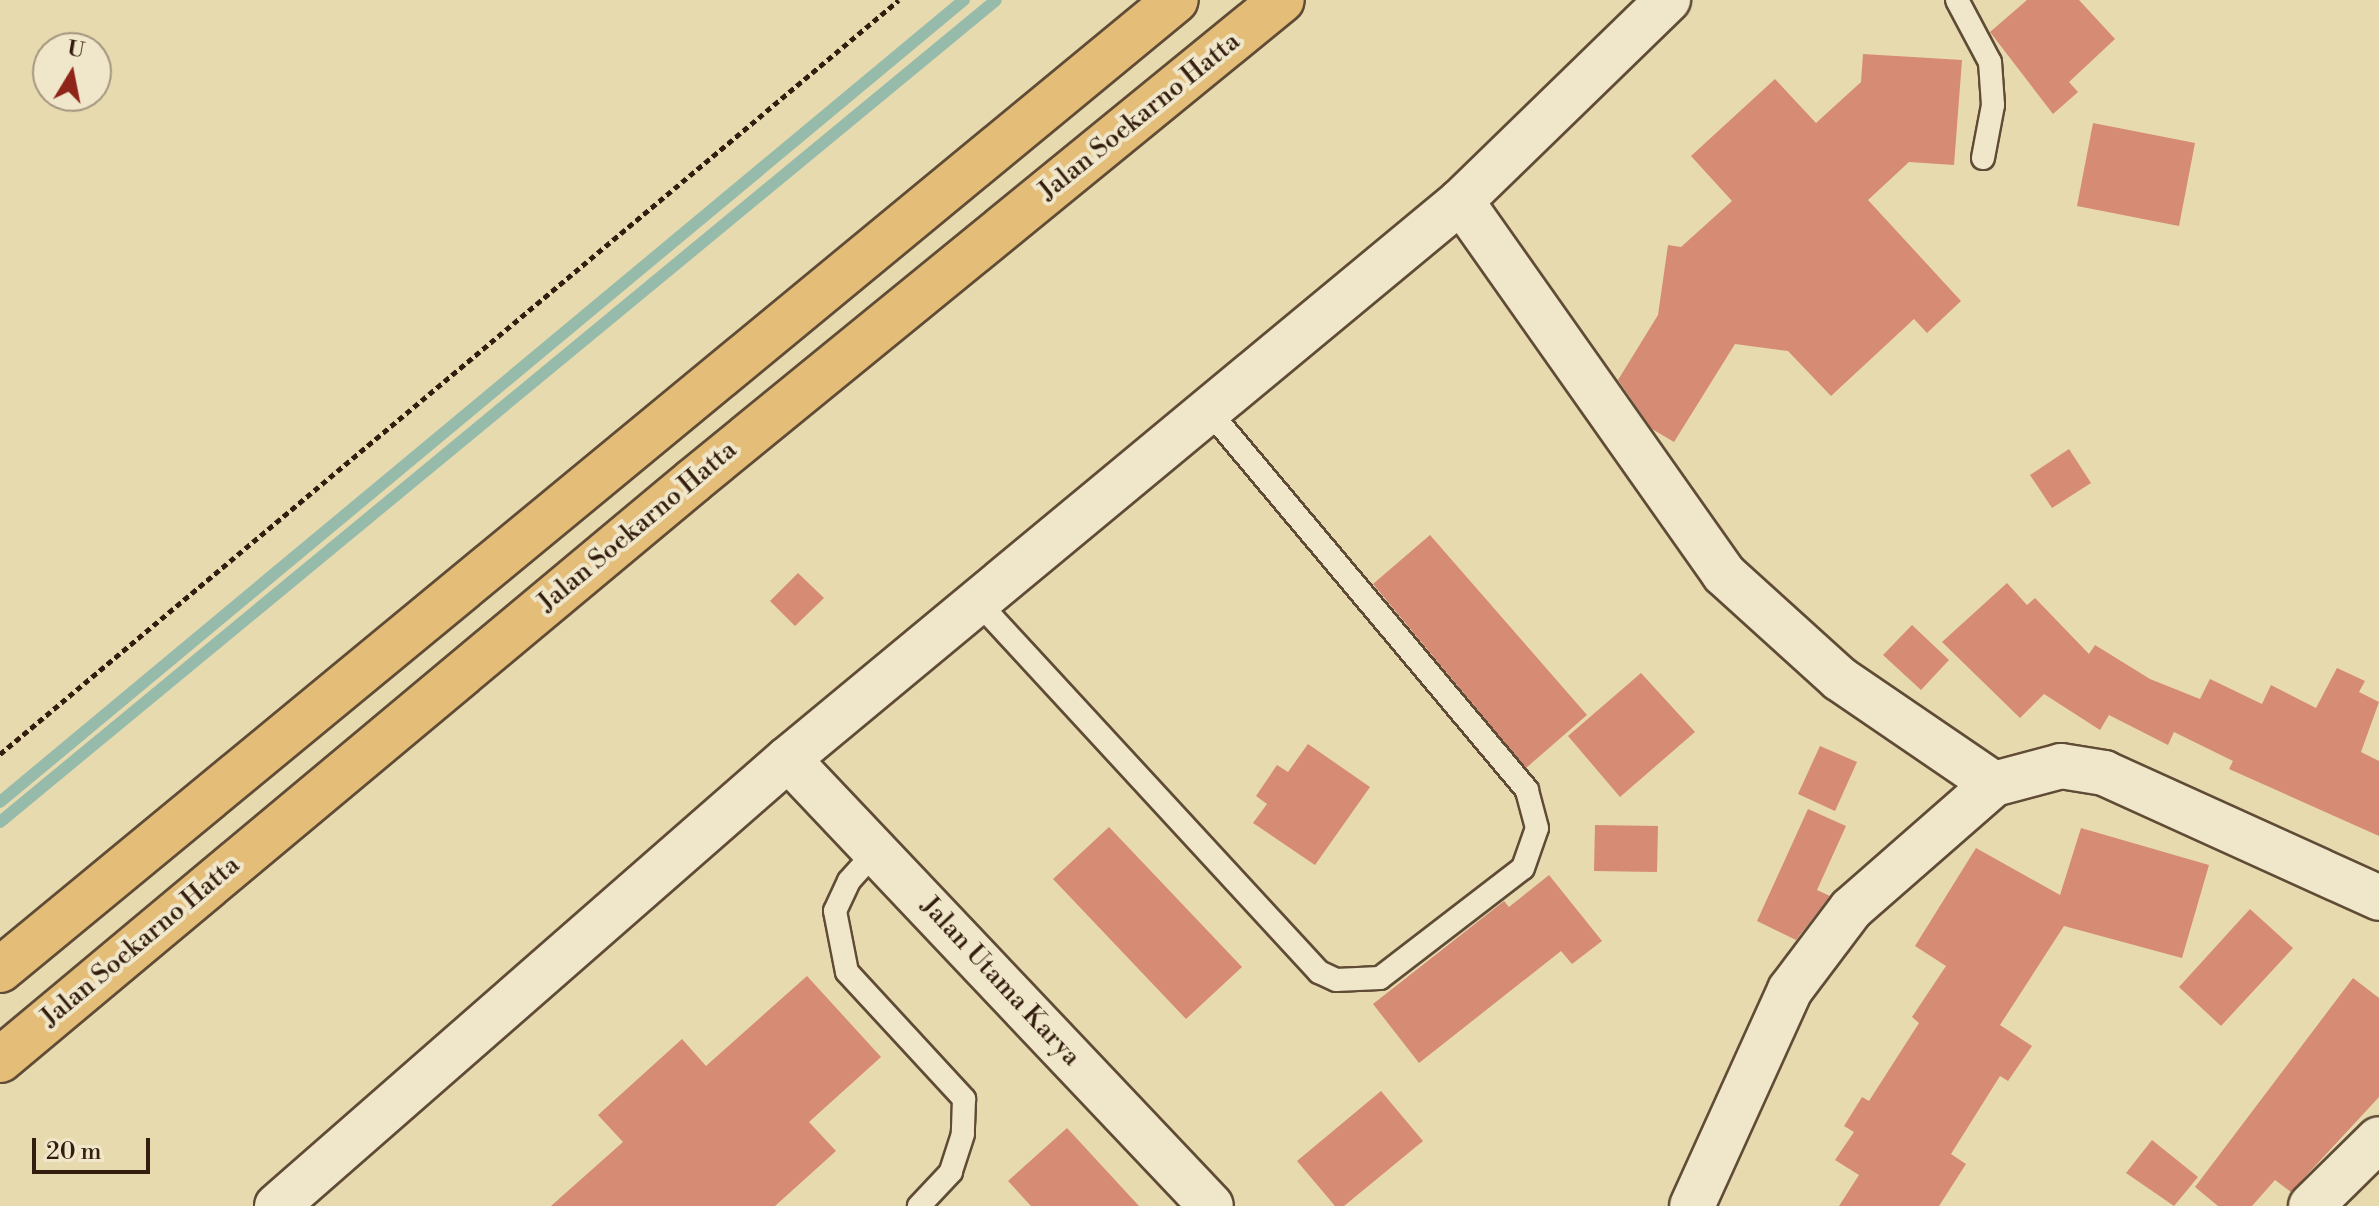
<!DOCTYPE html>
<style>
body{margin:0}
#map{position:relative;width:2379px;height:1206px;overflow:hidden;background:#e8daaf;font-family:"Libre Bodoni",serif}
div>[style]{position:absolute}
.stream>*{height:12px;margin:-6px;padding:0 6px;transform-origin:6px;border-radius:6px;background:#97bbab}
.building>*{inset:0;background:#d68b75}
.path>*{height:5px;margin-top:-2.5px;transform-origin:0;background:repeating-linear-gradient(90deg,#331d0e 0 6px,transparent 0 10px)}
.roads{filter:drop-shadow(2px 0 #604c36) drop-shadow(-2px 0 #604c36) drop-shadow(0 2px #604c36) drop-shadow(0 -2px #604c36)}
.lane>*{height:22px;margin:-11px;padding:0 11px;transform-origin:11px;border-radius:11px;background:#f0e7cb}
.street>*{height:44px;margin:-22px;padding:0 22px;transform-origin:22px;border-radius:22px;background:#f0e7cb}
.highway>*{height:44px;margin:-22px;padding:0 22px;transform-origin:22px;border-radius:22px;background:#e4bd78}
span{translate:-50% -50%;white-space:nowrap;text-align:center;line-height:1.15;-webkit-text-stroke:8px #f0e7cb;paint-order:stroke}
.street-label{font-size:26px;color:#331d0e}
.north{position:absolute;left:32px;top:32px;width:80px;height:80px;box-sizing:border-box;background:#f0e7cb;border:2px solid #a4967f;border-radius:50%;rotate:10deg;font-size:22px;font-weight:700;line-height:32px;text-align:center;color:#331d0e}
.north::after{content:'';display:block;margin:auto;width:28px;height:36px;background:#8f2418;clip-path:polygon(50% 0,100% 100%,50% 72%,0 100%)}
.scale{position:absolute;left:32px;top:1138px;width:118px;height:36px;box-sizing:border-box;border:4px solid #331d0e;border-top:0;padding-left:10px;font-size:24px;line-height:28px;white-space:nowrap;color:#331d0e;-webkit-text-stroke:6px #f0e7cb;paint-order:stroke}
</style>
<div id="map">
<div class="stream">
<div style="left:0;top:802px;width:1254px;rotate:-39.76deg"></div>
<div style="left:0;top:822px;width:1291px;rotate:-39.53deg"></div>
</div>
<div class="building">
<div style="clip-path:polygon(2027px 0,2079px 0,2115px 39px,2069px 82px,2078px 92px,2053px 114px,1990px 32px)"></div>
<div style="clip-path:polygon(1863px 54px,1962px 60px,1954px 165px,1909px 162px,1868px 200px,1961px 301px,1927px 333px,1914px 319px,1831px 396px,1788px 351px,1735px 344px,1674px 442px,1652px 429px,1618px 380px,1658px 315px,1668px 245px,1681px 247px,1732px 201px,1691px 156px,1775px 79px,1816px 123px,1861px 82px)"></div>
<div style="clip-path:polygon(2093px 123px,2195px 143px,2179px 226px,2077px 206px)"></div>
<div style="clip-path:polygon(2069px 449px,2091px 483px,2052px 508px,2030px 475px)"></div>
<div style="clip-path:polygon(1430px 535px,1587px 715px,1526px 768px,1373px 584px)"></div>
<div style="clip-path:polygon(798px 573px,824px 598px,795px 626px,770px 601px)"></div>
<div style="clip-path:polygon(2007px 583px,2027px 605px,2035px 598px,2089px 654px,2095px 645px,2150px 679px,2200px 699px,2210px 679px,2262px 704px,2271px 685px,2316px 708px,2337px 668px,2365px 681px,2359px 692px,2379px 702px,2361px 752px,2379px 761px,2379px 836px,2229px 769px,2233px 761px,2174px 732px,2168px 745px,2109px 715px,2100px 730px,2044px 694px,2020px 718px,1942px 642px)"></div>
<div style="clip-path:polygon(1912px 625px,1949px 660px,1921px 690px,1883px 655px)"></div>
<div style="clip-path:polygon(1641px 673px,1695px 732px,1620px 797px,1568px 736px)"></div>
<div style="clip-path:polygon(1308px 744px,1370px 787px,1315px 865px,1253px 823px,1267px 804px,1256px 796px,1277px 765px,1288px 772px)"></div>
<div style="clip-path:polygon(1820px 746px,1857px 762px,1835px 811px,1798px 794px)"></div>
<div style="clip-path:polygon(1808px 809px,1846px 826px,1817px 890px,1830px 896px,1796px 940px,1757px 921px)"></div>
<div style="clip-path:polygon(1595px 825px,1658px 826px,1657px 872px,1594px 871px)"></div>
<div style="clip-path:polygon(1109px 827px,1242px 967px,1186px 1019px,1053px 879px)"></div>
<div style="clip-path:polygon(2081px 828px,2209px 865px,2182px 958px,2064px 926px,2000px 1025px,2032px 1046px,2008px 1081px,2000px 1076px,1951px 1154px,1966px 1164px,1939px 1206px,1839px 1206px,1859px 1175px,1835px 1160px,1854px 1132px,1844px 1126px,1862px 1097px,1869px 1101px,1919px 1023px,1912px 1017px,1946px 966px,1915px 946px,1976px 848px,2060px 895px)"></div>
<div style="clip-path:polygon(1549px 875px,1602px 941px,1572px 964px,1561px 951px,1419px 1063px,1373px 1004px,1504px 901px,1509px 907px)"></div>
<div style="clip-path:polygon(2250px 909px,2293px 948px,2221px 1026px,2179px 987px)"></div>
<div style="clip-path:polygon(807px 976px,881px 1057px,809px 1122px,836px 1151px,775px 1206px,551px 1206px,623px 1142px,598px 1115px,682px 1039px,706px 1066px)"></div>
<div style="clip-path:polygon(2353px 978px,2379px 998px,2379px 1097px,2291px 1192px,2275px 1180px,2252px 1206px,2218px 1206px,2195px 1187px)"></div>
<div style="clip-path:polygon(1381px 1091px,1423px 1141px,1344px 1206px,1335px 1206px,1297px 1161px)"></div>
<div style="clip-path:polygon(1067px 1128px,1139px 1206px,1031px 1206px,1008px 1181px)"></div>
<div style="clip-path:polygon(2152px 1140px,2198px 1177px,2174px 1206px,2126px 1173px)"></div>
</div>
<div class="path">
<div style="left:0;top:754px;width:1173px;rotate:-39.99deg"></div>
</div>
<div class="roads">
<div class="lane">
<div style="left:1957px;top:0;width:70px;rotate:62deg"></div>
<div style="left:1990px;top:62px;width:43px;rotate:86deg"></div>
<div style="left:1993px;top:105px;width:54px;rotate:100.7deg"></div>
<div style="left:977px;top:601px;width:505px;rotate:47.33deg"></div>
<div style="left:1319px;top:972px;width:19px;rotate:25deg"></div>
<div style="left:1336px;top:980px;width:44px;rotate:-2.6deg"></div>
<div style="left:1380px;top:978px;width:180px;rotate:-37.6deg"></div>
<div style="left:1523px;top:868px;width:42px;rotate:-70.7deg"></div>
<div style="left:1537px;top:828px;width:39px;rotate:-105deg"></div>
<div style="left:1527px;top:790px;width:498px;rotate:-130deg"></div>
<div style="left:876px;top:851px;width:40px;rotate:132deg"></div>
<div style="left:849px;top:881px;width:33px;rotate:115deg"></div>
<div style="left:835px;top:911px;width:62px;rotate:78.9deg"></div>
<div style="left:847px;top:972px;width:173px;rotate:47.3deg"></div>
<div style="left:964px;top:1099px;width:35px;rotate:92deg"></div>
<div style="left:963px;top:1134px;width:40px;rotate:108deg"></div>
<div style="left:951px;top:1172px;width:47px;rotate:133.3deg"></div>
</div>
<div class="street">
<div style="left:1461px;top:201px;width:456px;rotate:54.8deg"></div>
<div style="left:1724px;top:574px;width:156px;rotate:42.2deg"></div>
<div style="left:1840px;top:679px;width:186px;rotate:34.3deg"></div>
<div style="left:788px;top:759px;width:615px;rotate:46.58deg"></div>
<div style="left:277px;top:1206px;width:679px;rotate:-41.18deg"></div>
<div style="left:788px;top:759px;width:874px;rotate:-39.66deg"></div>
<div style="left:1461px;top:201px;width:289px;rotate:-44.2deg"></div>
<div style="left:1692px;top:1206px;width:237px;rotate:-65.6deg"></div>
<div style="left:1790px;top:990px;width:101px;rotate:-53deg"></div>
<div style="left:1851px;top:909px;width:190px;rotate:-41.2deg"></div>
<div style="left:1994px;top:784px;width:69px;rotate:-15deg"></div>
<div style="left:2061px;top:766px;width:44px;rotate:9.2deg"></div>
<div style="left:2104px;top:773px;width:302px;rotate:24.4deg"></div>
<div style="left:2311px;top:1206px;width:95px;rotate:-44.6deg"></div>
</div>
<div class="highway">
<div style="left:0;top:970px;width:1524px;rotate:-39.52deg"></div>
<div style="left:0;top:1060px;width:903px;rotate:-39.88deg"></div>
<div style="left:693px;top:481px;width:760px;rotate:-39.24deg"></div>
</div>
</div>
<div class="street-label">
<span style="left:1140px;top:117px;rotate:-39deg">Jalan Soekarno Hatta</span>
<span style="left:638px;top:527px;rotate:-40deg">Jalan Soekarno Hatta</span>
<span style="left:141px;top:942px;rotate:-40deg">Jalan Soekarno Hatta</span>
<span style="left:1000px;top:982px;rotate:47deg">Jalan Utama Karya</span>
</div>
<div class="north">U</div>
<div class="scale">20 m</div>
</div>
